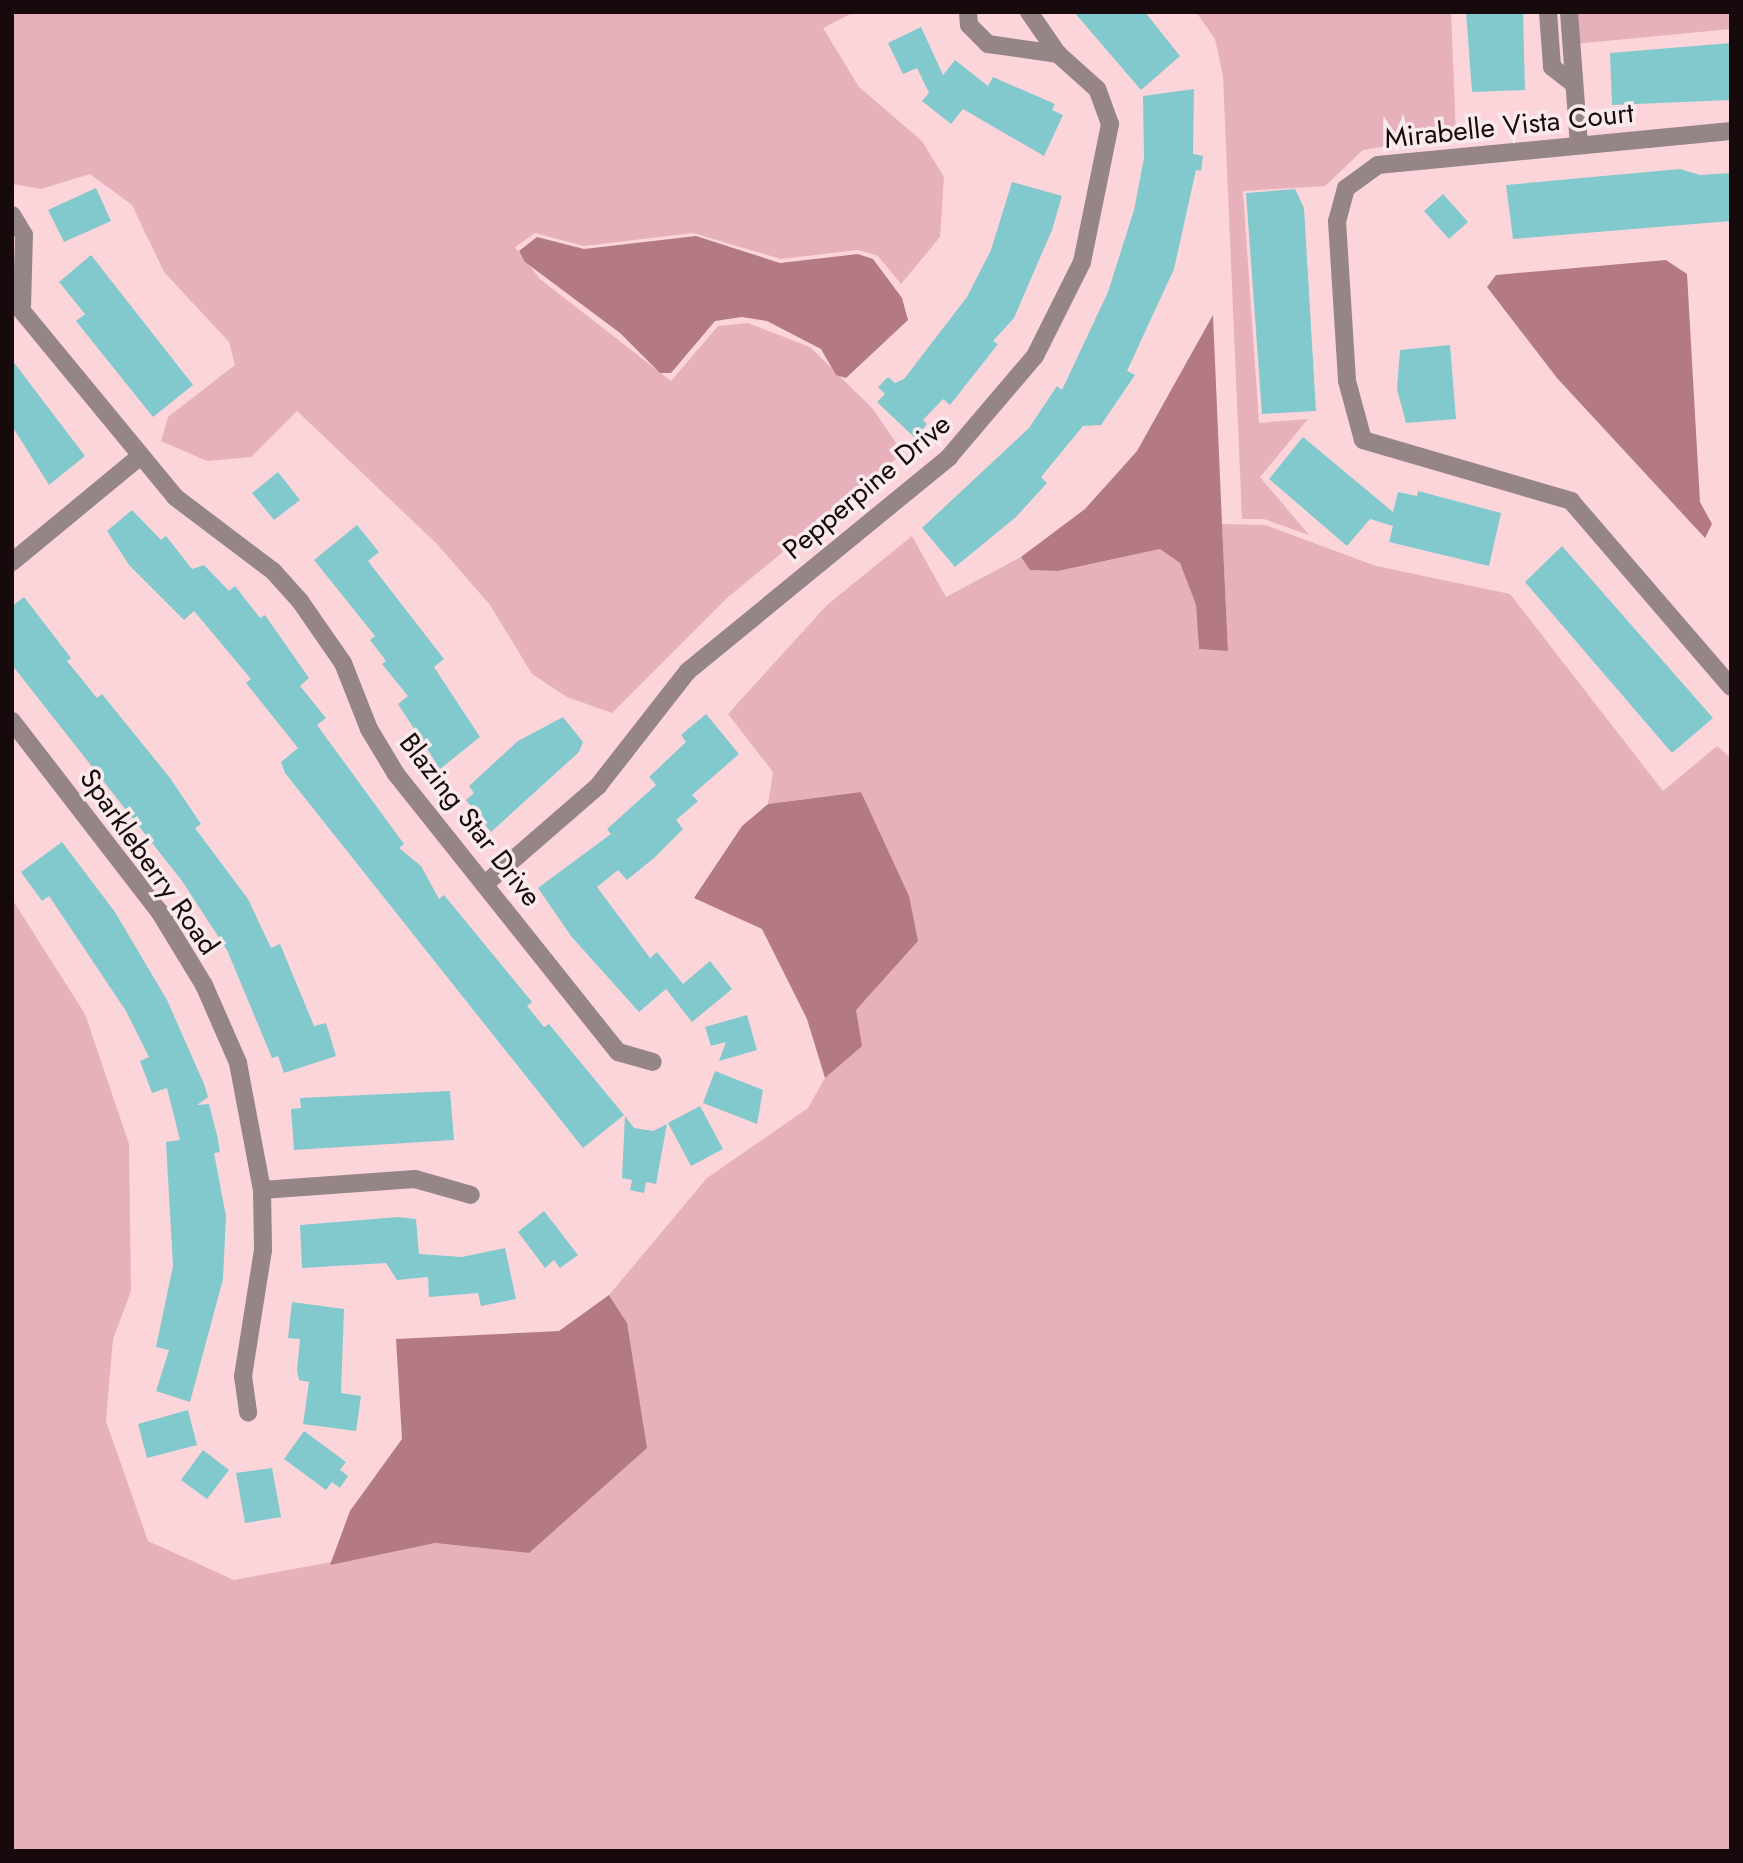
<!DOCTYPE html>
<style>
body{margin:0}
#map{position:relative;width:1743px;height:1863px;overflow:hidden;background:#fcd5db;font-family:Jost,sans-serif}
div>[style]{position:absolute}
.green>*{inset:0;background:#e6b1ba}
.water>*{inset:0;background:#b37a84}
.building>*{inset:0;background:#81c9cd}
.minor>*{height:18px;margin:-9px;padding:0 9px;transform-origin:9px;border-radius:9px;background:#958587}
span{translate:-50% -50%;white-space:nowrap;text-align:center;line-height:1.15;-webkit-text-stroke:7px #faeaec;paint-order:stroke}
.street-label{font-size:28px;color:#170a0d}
.frame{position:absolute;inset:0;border:14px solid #170a0d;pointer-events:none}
</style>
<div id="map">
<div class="green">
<div style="clip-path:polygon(12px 12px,854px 12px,823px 28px,859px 87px,922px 141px,944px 177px,940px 237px,901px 284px,878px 256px,858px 250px,781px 259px,693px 233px,584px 246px,535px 233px,515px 247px,540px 279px,671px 381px,718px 326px,748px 323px,810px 347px,873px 409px,903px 453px,727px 598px,612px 713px,567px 697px,532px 674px,490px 605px,437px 544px,297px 411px,251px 457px,207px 461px,161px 441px,168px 417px,235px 365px,229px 342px,164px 272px,132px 205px,90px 174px,41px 189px,12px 184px)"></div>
<div style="clip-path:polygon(1196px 12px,1451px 12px,1456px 135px,1363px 150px,1325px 186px,1243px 191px,1259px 423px,1308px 419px,1260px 477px,1309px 535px,1264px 519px,1242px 519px,1223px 76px,1215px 39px)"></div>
<div style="clip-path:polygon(1573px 12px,1731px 12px,1731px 29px,1574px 44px)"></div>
<div style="clip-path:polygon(1222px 524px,1265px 525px,1376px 566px,1510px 594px,1663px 791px,1717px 746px,1731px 758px,1731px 1851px,12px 1851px,12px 899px,85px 1014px,129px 1144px,131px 1291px,113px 1339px,106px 1421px,148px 1541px,234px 1580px,435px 1543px,529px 1553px,627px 1323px,609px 1295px,707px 1178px,808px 1108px,825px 1078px,861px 1046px,855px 1010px,918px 941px,861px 792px,768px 804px,773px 772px,728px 714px,827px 605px,912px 536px,946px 597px,1021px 557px,1030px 570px,1058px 571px,1160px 549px,1180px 563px,1196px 605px,1199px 649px,1228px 651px)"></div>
</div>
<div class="water">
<div style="clip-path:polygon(696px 236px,780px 263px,858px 254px,873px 259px,902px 298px,908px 320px,846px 378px,836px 375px,821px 349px,767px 321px,742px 317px,715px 321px,671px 373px,660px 373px,620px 333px,525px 262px,519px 251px,537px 237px,584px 249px)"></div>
<div style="clip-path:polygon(1666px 260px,1687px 274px,1700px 502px,1712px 524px,1705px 538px,1557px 378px,1487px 287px,1496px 275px)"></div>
<div style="clip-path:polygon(1213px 315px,1222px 524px,1228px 651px,1199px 649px,1196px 605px,1180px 563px,1160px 549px,1058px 571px,1030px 570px,1021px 557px,1085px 509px,1137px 451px)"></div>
<div style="clip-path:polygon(861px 792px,909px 896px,918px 941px,856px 1010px,862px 1046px,825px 1078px,807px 1019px,762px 929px,694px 898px,742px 826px,768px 804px)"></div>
<div style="clip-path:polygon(609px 1295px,627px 1323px,647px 1448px,529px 1553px,435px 1543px,330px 1565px,350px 1511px,402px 1439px,396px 1339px,559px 1331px)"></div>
</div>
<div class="building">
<div style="clip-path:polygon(1074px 12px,1145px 12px,1180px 56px,1141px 90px)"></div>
<div style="clip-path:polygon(1466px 12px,1523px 12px,1525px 90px,1472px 92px)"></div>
<div style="clip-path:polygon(921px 27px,943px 75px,955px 60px,988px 86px,993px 77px,1055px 104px,1052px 110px,1063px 115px,1044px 156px,963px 109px,951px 124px,922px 101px,929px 93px,917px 68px,903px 74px,888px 43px)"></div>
<div style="clip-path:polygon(1731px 43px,1731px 100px,1612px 105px,1610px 53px)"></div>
<div style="clip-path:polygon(1194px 89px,1193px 154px,1203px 156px,1201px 171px,1196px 170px,1174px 269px,1127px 371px,1135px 375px,1101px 425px,1083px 426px,1041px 477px,1047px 483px,1016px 517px,955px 567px,922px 528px,1029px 428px,1057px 386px,1062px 390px,1108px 292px,1134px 210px,1144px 158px,1143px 96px)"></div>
<div style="clip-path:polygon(1680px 169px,1700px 175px,1731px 173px,1731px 221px,1513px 239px,1506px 185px)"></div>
<div style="clip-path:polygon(1012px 182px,1062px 196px,1052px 230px,1014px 318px,993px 341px,998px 344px,950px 405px,943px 399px,923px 420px,927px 424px,915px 438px,877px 402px,885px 394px,878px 387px,888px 377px,895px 383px,904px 379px,967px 297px,991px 250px)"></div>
<div style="clip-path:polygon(96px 188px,111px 221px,64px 242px,48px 210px)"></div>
<div style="clip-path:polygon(1295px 189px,1304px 208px,1316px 411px,1262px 414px,1246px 193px)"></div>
<div style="clip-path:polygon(1443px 194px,1468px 222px,1449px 239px,1424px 211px)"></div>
<div style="clip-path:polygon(91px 255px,193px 385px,153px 417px,76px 321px,85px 314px,59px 282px)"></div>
<div style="clip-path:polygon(1450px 345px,1456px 419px,1406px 423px,1397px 389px,1400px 350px)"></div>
<div style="clip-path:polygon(12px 360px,85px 456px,49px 485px,12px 426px)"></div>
<div style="clip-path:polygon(1303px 437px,1393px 512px,1398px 492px,1417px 496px,1418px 491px,1501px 513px,1489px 566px,1389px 542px,1393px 526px,1370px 519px,1347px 546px,1269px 479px)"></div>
<div style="clip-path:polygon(278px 472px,300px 500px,274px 520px,252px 493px)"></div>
<div style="clip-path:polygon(132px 510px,161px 540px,166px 536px,192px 569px,204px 565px,229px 591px,235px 586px,260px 618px,265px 615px,309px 678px,300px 686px,326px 718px,317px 725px,404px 844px,399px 848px,421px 866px,439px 899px,444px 895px,532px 1002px,527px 1006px,544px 1027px,549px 1024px,624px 1115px,583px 1148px,285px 773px,281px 762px,298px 748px,246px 683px,251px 679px,194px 611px,184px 620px,129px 565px,107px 531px)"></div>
<div style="clip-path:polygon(357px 525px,379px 552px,368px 561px,444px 659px,434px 667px,480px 737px,440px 769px,398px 704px,408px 696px,382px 664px,386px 661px,370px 640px,375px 636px,314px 560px)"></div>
<div style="clip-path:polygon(1562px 546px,1713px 718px,1672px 753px,1525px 582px)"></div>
<div style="clip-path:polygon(24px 597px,71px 658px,67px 661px,97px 698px,102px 694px,170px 778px,201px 824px,195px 828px,248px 899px,271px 948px,280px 944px,314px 1026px,326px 1023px,336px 1056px,284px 1073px,278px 1056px,272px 1058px,227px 950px,182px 881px,12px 665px,12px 606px)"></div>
<div style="clip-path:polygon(706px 714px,739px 754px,692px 795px,698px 801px,676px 820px,683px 829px,654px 858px,627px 880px,618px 870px,597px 887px,650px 958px,657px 952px,683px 984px,710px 961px,732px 989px,692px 1022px,666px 989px,639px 1012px,571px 936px,538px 888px,611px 834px,607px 829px,656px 785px,649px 777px,686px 742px,681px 735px)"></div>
<div style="clip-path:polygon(563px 717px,583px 742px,579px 752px,491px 832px,466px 800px,474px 793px,469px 786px,518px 741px)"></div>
<div style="clip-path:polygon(62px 842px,115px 912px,167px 1000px,204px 1084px,208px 1097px,197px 1105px,209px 1104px,217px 1135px,220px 1152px,214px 1153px,226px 1216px,223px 1279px,190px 1402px,156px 1391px,169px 1350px,156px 1347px,173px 1266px,166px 1142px,180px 1140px,167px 1088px,152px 1093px,140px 1061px,149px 1057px,126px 1011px,49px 896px,42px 901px,21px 872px)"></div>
<div style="clip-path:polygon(747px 1015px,757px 1050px,719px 1061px,726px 1042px,711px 1046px,705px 1027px)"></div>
<div style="clip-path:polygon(715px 1071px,763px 1090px,757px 1124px,703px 1103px)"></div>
<div style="clip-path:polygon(450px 1091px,454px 1140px,294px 1150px,291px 1109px,301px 1108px,300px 1098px)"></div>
<div style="clip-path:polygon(700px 1106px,723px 1149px,691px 1166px,668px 1123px)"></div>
<div style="clip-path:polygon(625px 1116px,634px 1128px,653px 1131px,667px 1124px,656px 1184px,646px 1182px,644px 1193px,630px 1190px,632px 1180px,622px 1178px)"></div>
<div style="clip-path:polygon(544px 1211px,578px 1255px,560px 1268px,554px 1260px,545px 1268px,518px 1232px)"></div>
<div style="clip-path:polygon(398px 1217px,416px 1219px,419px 1254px,462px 1257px,505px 1248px,516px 1299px,481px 1306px,478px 1293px,429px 1297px,428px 1277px,397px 1280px,386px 1263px,302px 1268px,300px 1225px)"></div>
<div style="clip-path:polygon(292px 1302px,344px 1309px,341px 1393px,361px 1396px,356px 1431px,303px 1424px,309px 1382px,299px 1380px,297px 1370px,300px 1339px,288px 1338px)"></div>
<div style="clip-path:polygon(188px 1410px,197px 1445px,147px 1458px,138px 1424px)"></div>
<div style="clip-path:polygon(304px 1431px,346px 1462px,340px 1470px,348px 1476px,340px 1488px,332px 1482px,326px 1490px,284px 1459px)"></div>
<div style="clip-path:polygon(203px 1450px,229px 1470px,207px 1499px,181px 1480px)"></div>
<div style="clip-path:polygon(272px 1468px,281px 1517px,245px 1523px,236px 1473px)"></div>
</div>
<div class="minor">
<div style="left:968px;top:12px;width:13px;rotate:86deg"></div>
<div style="left:969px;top:25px;width:27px;rotate:45deg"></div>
<div style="left:988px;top:44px;width:71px;rotate:8.1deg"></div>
<div style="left:1548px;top:12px;width:55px;rotate:85.8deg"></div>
<div style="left:1552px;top:67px;width:28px;rotate:38deg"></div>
<div style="left:1569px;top:12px;width:132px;rotate:85.7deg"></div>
<div style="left:1731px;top:131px;width:355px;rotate:174.5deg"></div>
<div style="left:1378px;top:165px;width:39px;rotate:144deg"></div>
<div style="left:1346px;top:188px;width:34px;rotate:105deg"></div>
<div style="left:1337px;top:221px;width:160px;rotate:86.4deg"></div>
<div style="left:1347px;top:381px;width:61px;rotate:74.8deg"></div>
<div style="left:1363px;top:440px;width:217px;rotate:16.3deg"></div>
<div style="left:1571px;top:501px;width:245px;rotate:49.3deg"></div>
<div style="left:12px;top:215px;width:23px;rotate:59deg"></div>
<div style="left:24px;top:235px;width:71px;rotate:91.6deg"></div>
<div style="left:12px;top:299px;width:256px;rotate:50.5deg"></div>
<div style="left:175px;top:497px;width:123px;rotate:37.1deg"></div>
<div style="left:273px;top:571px;width:40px;rotate:48deg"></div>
<div style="left:300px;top:601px;width:75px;rotate:55.3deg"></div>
<div style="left:343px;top:663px;width:71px;rotate:68.5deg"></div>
<div style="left:369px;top:729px;width:52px;rotate:59deg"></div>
<div style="left:396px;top:774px;width:356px;rotate:51.4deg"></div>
<div style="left:618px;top:1052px;width:36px;rotate:16deg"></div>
<div style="left:12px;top:562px;width:163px;rotate:-39.5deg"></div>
<div style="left:12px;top:721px;width:240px;rotate:52.3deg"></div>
<div style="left:159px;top:911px;width:87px;rotate:58.7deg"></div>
<div style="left:204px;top:985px;width:85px;rotate:66.4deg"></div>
<div style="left:238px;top:1063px;width:129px;rotate:79.3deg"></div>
<div style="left:262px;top:1190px;width:60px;rotate:89deg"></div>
<div style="left:263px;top:1250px;width:128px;rotate:99deg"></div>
<div style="left:243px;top:1376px;width:37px;rotate:82deg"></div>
<div style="left:485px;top:884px;width:150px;rotate:-40.9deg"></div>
<div style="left:598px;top:786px;width:146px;rotate:-52deg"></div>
<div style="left:688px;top:671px;width:338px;rotate:-39.3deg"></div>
<div style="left:949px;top:457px;width:133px;rotate:-49.6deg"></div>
<div style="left:1035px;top:356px;width:105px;rotate:-63.4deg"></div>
<div style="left:1082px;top:262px;width:141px;rotate:-78.5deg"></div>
<div style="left:1110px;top:124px;width:37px;rotate:-110deg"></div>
<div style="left:1097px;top:89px;width:52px;rotate:-138.1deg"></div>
<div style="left:1058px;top:54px;width:51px;rotate:-124.6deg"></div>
<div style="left:262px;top:1190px;width:153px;rotate:-4.1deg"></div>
<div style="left:415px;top:1179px;width:58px;rotate:15.9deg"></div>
</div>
<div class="street-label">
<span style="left:1509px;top:126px;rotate:-6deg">Mirabelle Vista Court</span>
<span style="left:867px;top:487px;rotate:-40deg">Pepperpine Drive</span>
<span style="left:470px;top:820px;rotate:52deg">Blazing Star Drive</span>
<span style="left:149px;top:862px;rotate:55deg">Sparkleberry Road</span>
</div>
<div class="frame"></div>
</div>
